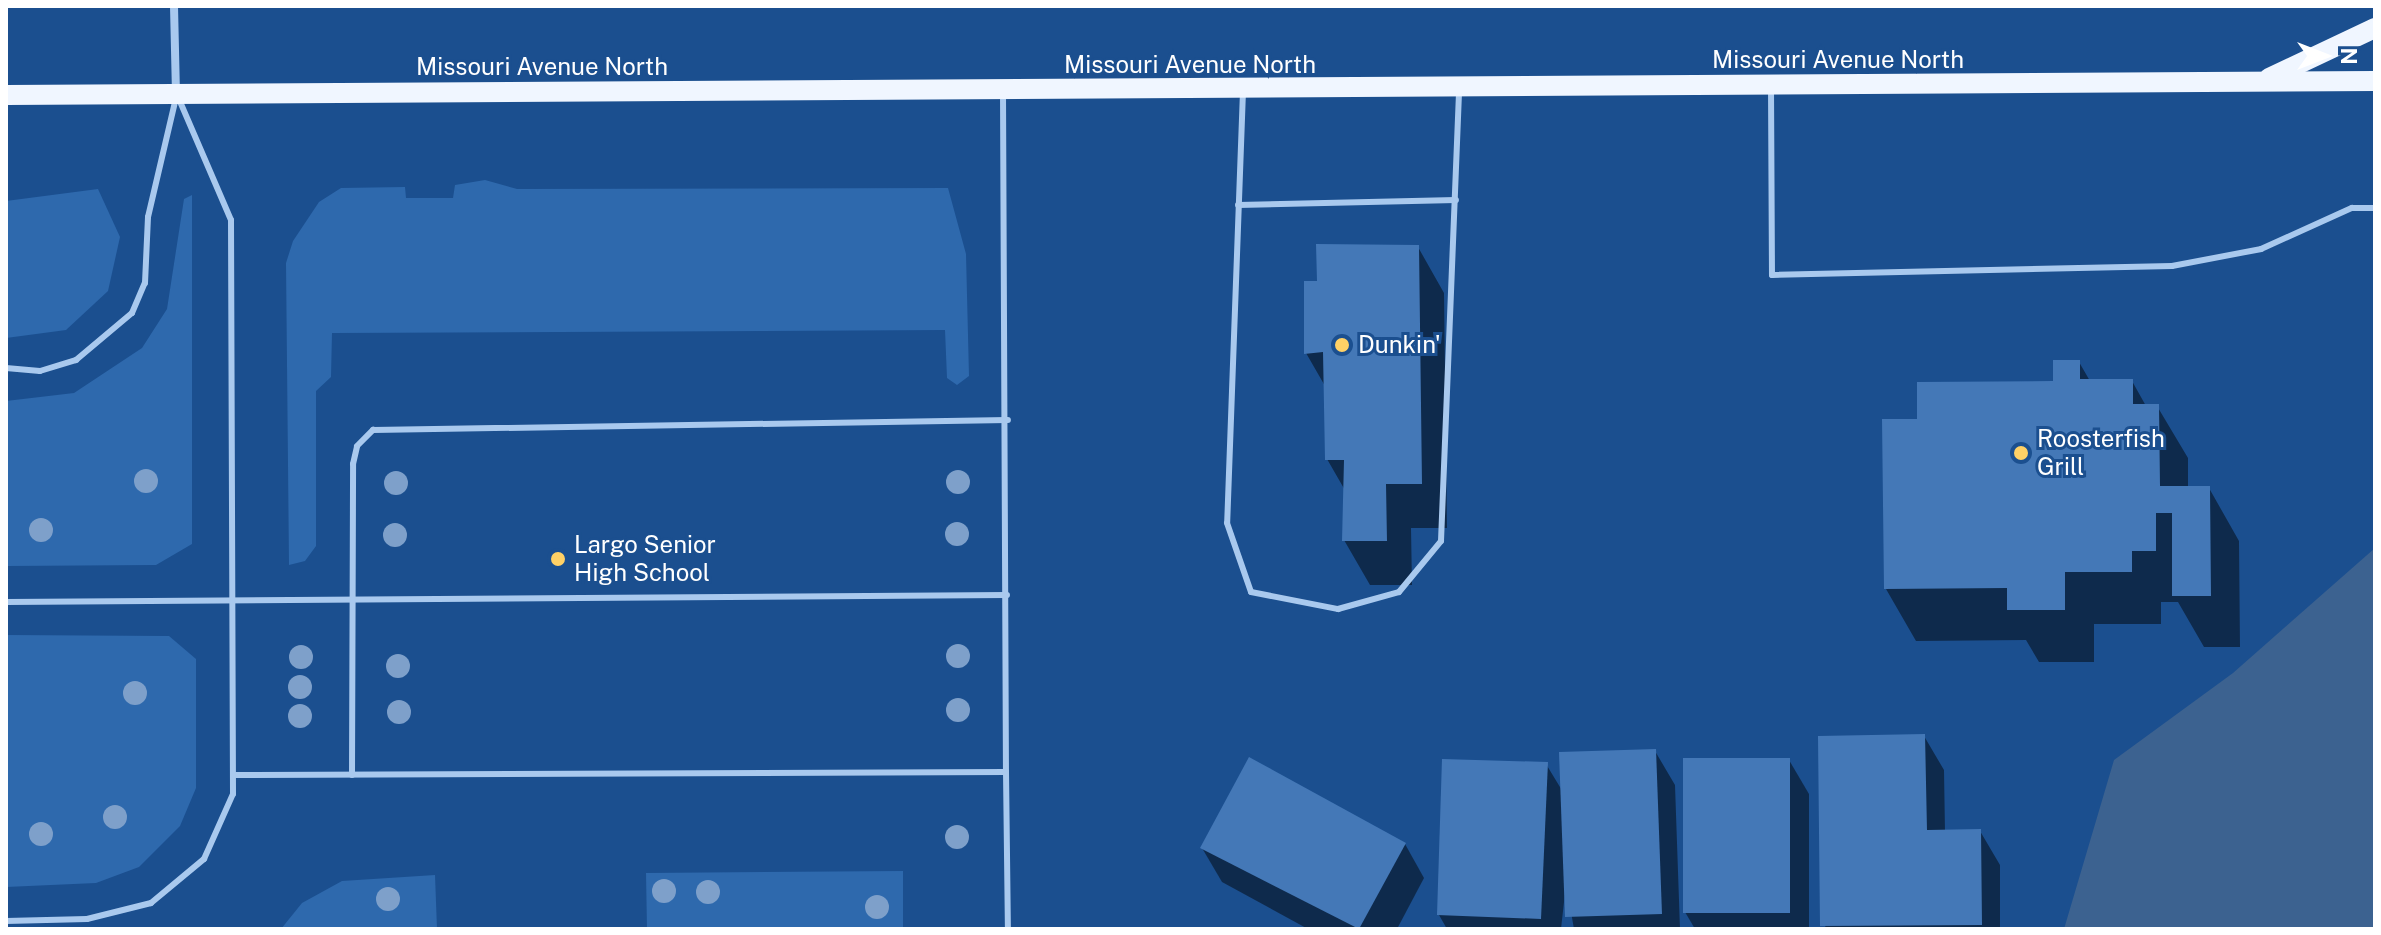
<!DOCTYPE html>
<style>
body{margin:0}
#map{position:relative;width:2381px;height:935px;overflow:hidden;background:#1b4f8f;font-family:"Public Sans",sans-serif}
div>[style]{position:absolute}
.green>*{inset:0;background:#2e69ad}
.water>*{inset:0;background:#3c6290}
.shadow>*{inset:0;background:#0007}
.building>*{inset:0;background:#4478b7}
.lane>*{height:6px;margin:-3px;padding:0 3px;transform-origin:3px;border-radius:3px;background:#a9c9ee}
.street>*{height:8px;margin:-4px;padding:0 4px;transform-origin:4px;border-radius:4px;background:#a9c9ee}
.primary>*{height:20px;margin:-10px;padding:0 10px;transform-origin:10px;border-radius:10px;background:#f0f6ff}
.trees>*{width:24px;height:24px;margin:-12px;border-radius:50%;background:#7ea0ca}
.dots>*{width:22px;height:22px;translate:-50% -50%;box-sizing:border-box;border:4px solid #1b4f8f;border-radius:50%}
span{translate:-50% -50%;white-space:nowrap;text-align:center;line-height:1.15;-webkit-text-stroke:6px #1b4f8f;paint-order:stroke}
.street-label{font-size:24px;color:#fff}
.poi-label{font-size:24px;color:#fff}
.left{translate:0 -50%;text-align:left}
.frame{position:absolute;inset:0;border:8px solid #fff;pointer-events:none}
.north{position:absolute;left:2285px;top:16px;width:80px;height:80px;-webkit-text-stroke:6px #1b4f8f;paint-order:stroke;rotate:90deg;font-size:22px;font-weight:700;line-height:32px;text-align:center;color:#fff}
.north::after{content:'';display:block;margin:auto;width:28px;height:36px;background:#fff;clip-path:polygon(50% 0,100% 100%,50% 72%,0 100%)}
</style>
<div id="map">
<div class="green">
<div style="clip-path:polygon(485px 180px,517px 189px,948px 188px,966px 254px,969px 376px,957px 385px,947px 378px,945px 330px,332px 333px,331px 377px,316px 391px,316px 546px,305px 561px,289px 565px,286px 263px,293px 241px,319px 202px,341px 188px,405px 187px,406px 198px,453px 198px,455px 185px)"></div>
<div style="clip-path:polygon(98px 189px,120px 237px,108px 291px,66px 330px,6px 338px,6px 201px)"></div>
<div style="clip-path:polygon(192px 195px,192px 544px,156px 565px,6px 566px,6px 401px,74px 393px,142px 348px,167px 309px,184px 199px)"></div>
<div style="clip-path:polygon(6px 635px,169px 636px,196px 659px,196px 788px,180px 826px,139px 867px,96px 883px,6px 887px)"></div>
<div style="clip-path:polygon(903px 871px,903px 929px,647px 929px,646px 873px)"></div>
<div style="clip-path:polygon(435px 875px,437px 929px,281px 929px,302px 903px,342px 881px)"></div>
</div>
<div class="water">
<div style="clip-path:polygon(2375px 548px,2375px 929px,2064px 929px,2114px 760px,2233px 673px)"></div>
</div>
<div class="shadow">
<div style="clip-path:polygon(1418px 247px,1444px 293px,1447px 528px,1411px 528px,1412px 585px,1370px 585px,1344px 540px,1346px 492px,1327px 459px,1325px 386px,1306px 353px,1319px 283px)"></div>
<div style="clip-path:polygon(2079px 362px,2090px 381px,2132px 381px,2146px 406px,2157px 406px,2188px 458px,2188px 488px,2209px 488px,2239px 541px,2240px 647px,2204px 647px,2178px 602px,2161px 602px,2161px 624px,2094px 624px,2094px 662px,2039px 662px,2026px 640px,1916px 641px,1886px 589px,1919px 421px,2055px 383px)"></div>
<div style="clip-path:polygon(1924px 736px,1944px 770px,1945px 832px,1980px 831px,2000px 865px,2000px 929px,1824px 929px)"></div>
<div style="clip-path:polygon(1655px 751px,1675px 785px,1680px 929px,1574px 929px,1566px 884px,1561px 929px,1447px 929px,1439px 915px,1546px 764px,1563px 792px)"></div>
<div style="clip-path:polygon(1789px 760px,1809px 794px,1809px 929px,1695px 929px,1685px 912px)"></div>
<div style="clip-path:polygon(1405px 844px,1424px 878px,1397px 929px,1308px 929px,1222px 882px,1202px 848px)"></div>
</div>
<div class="building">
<div style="clip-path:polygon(1316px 244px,1419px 245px,1422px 484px,1386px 484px,1387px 541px,1342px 541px,1344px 460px,1325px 460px,1323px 352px,1304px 354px,1304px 281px,1317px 281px)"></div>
<div style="clip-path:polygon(2053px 360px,2080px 360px,2080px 379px,2133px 379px,2133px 404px,2159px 404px,2160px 486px,2210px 486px,2211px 596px,2172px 596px,2172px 513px,2156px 513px,2156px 551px,2132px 551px,2132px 572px,2065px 572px,2065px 610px,2007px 610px,2007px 588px,1884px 589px,1882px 419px,1917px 419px,1917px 382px,2053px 381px)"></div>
<div style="clip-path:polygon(1925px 734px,1927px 830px,1981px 829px,1982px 925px,1820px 926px,1818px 736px)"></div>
<div style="clip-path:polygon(1656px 749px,1662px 914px,1565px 917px,1559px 752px)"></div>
<div style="clip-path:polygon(1249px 757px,1406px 843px,1359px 929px,1200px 848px)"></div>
<div style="clip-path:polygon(1683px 758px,1790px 758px,1790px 913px,1683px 913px)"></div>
<div style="clip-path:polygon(1442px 759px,1548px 762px,1541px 919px,1437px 915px)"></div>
</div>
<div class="lane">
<div style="left:1771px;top:87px;width:188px;rotate:89.7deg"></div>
<div style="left:1772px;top:275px;width:400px;rotate:-1.3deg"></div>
<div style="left:2172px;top:266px;width:91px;rotate:-10.8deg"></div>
<div style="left:2261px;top:249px;width:100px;rotate:-24.3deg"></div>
<div style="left:2352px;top:208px;width:23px"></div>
<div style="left:1243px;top:91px;width:432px;rotate:92.1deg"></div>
<div style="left:1227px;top:523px;width:73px;rotate:70.8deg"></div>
<div style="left:1251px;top:592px;width:89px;rotate:11.1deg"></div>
<div style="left:1338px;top:609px;width:63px;rotate:-15.6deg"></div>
<div style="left:1399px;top:592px;width:66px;rotate:-50.5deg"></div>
<div style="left:1441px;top:541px;width:451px;rotate:-87.7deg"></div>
<div style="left:1003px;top:92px;width:680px;rotate:89.75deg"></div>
<div style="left:1238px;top:205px;width:218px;rotate:-1.3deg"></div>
<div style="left:6px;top:368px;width:34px;rotate:5deg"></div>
<div style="left:40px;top:371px;width:38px;rotate:-17deg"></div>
<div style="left:76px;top:360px;width:73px;rotate:-40deg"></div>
<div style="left:132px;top:313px;width:33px;rotate:-67deg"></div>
<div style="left:145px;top:283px;width:66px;rotate:-87.4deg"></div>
<div style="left:148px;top:217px;width:122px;rotate:-76.8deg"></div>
<div style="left:6px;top:602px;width:1001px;rotate:-0.4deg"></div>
<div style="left:236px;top:775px;width:770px;rotate:-0.22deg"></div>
<div style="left:1006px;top:772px;width:157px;rotate:89.3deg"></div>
<div style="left:352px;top:775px;width:311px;rotate:-89.8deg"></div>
<div style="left:353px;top:464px;width:18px;rotate:-77deg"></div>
<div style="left:357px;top:446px;width:23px;rotate:-45deg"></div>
<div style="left:373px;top:430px;width:635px;rotate:-0.9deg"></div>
<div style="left:6px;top:921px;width:81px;rotate:-1.4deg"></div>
<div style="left:87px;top:919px;width:66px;rotate:-14deg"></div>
<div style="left:151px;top:903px;width:69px;rotate:-39.7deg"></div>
<div style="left:204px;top:859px;width:71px;rotate:-66deg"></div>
<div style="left:233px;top:794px;width:574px;rotate:-90.2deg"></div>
<div style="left:231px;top:220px;width:134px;rotate:-113.3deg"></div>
</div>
<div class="street">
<div style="left:174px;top:6px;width:87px;rotate:88.7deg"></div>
</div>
<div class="primary">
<div style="left:2269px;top:78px;width:117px;rotate:-25.3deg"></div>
<div style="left:6px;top:95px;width:2369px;rotate:-0.34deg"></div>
</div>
<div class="trees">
<div style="left:146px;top:481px"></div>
<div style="left:958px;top:482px"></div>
<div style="left:396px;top:483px"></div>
<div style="left:41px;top:530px"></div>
<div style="left:957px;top:534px"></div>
<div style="left:395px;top:535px"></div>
<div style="left:958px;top:656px"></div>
<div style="left:301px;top:657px"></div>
<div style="left:398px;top:666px"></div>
<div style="left:300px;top:687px"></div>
<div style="left:135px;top:693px"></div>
<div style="left:958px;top:710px"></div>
<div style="left:399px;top:712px"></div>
<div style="left:300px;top:716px"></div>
<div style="left:115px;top:817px"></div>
<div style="left:41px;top:834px"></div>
<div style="left:957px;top:837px"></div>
<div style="left:664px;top:891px"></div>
<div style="left:708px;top:892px"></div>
<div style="left:388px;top:899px"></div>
<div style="left:877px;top:907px"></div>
</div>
<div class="dots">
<div style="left:1342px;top:345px;background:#ffd166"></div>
<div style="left:2021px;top:453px;background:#ffd166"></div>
<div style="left:558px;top:559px;background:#ffd166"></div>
</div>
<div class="street-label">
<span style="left:1838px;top:60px">Missouri Avenue North</span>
<span style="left:1190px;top:65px">Missouri Avenue North</span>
<span style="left:542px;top:67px">Missouri Avenue North</span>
</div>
<div class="poi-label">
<span class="left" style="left:1358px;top:345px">Dunkin'</span>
<span class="left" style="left:2037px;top:453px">Roosterfish<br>Grill</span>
<span class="left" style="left:574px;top:559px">Largo Senior<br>High School</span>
</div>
<div class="frame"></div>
<div class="north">N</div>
</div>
